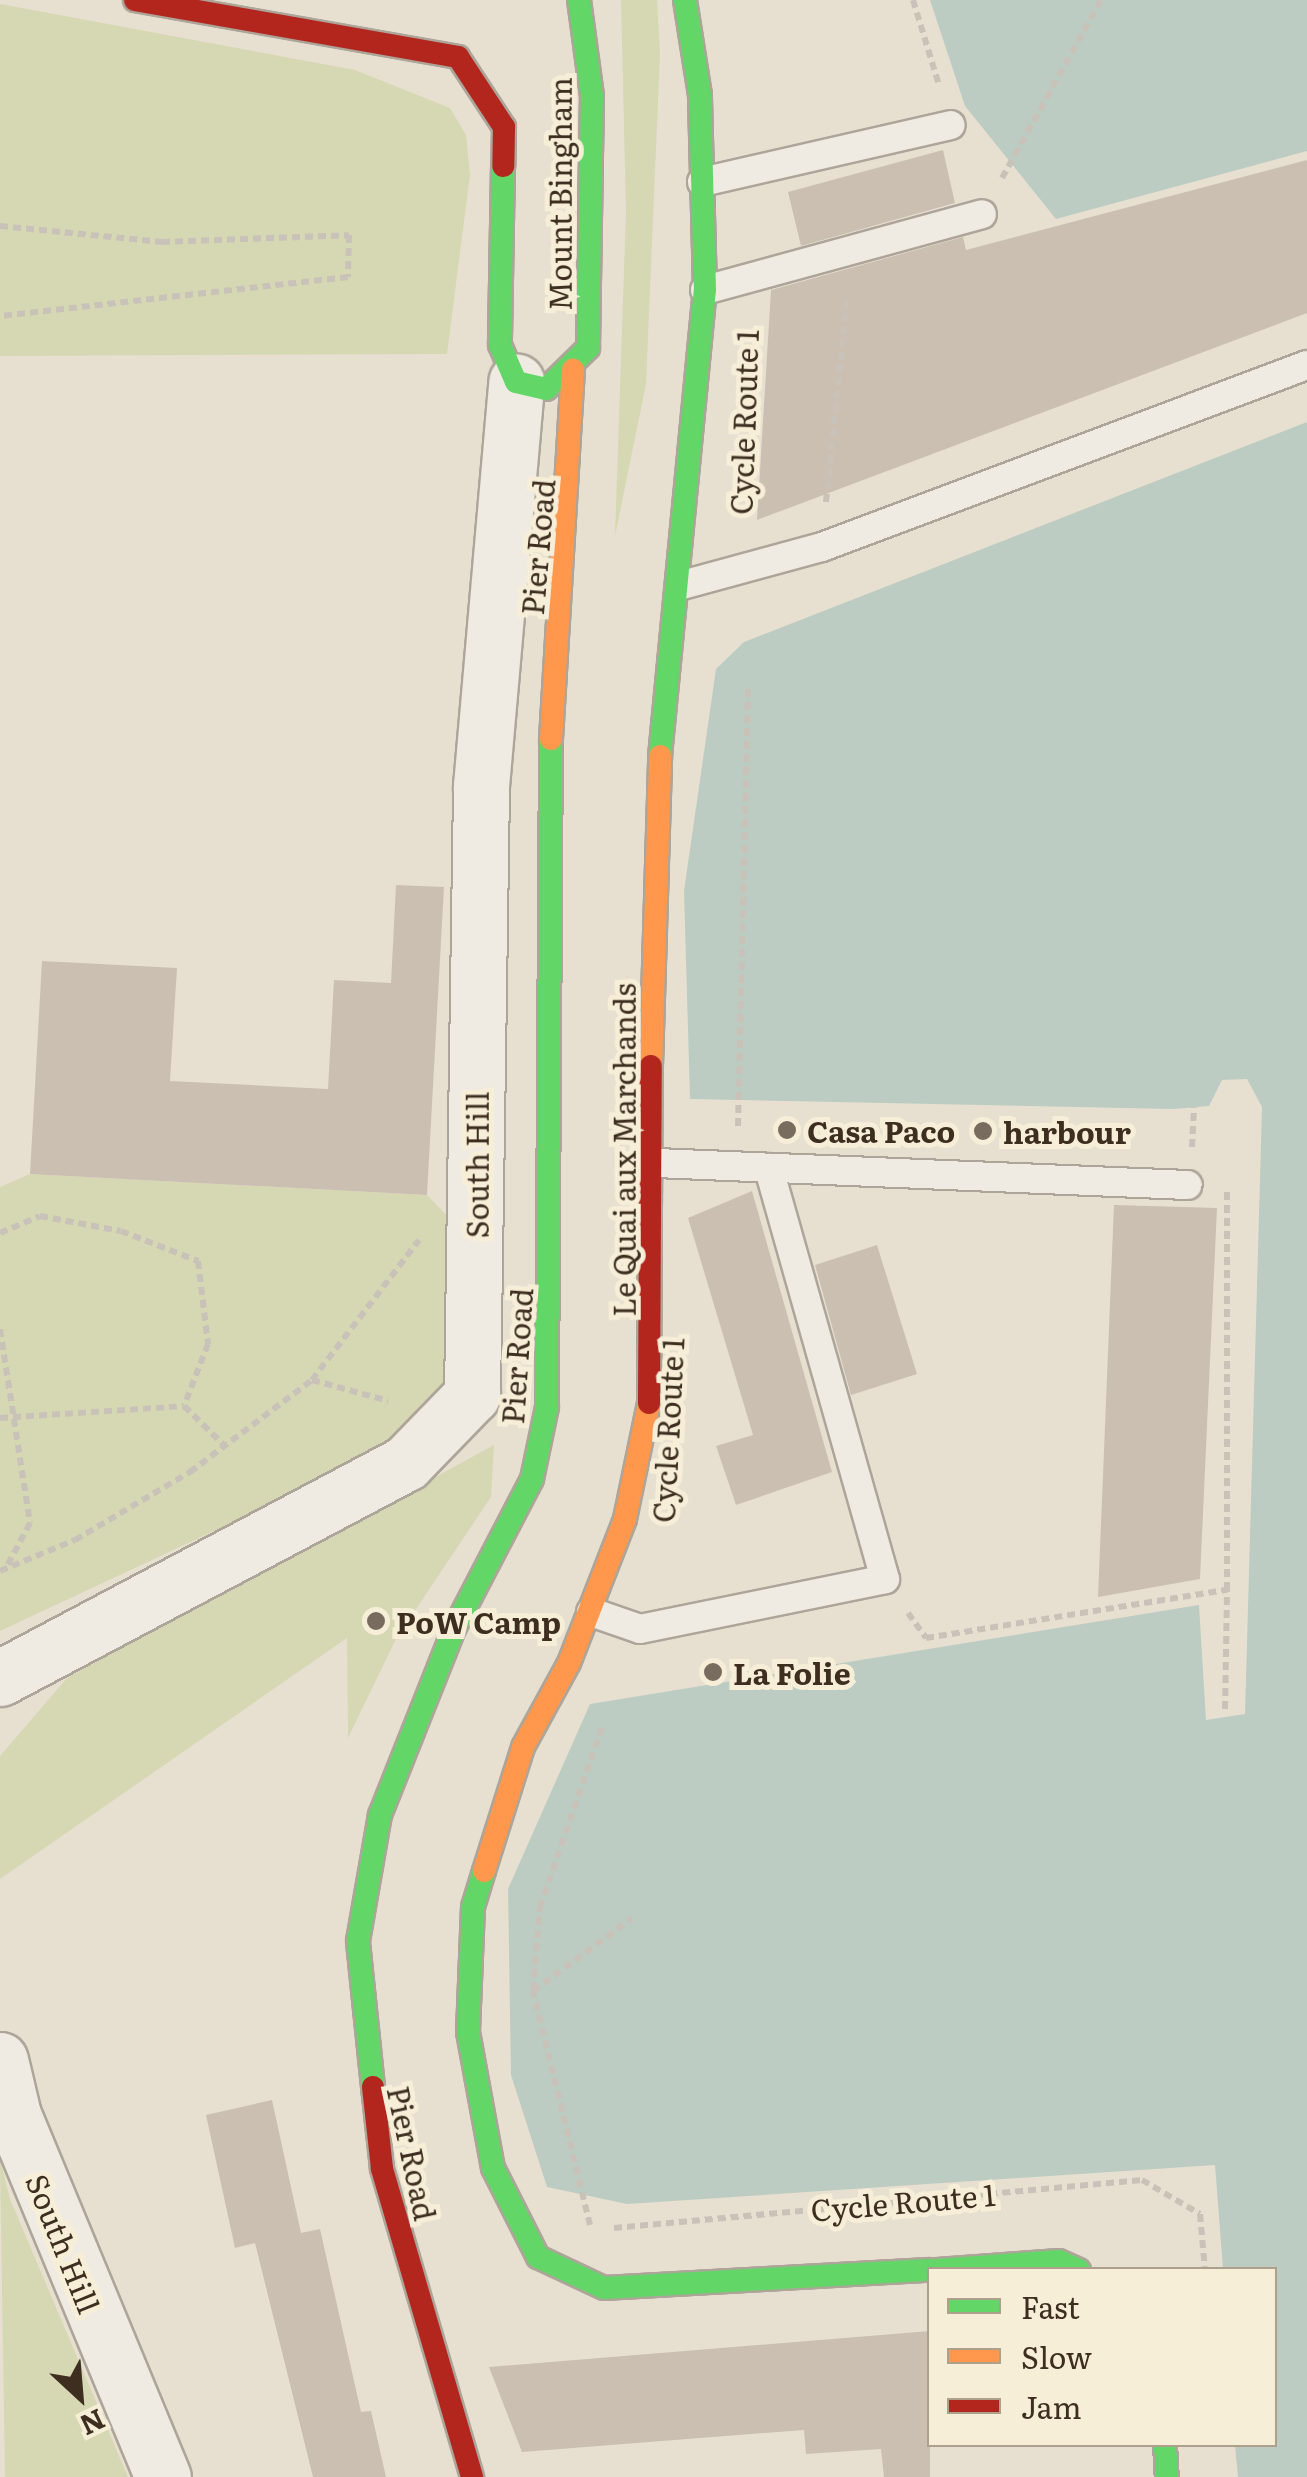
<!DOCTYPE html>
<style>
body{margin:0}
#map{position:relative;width:1307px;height:2477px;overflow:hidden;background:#e7e0d1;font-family:Literata,serif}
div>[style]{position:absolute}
.green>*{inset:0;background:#d6d7b3}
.water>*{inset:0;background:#bcccc2}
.building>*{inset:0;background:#cbbfb2}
.path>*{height:6px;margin-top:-3px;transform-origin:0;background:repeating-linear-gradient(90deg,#c8c2b9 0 8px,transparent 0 13px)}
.roads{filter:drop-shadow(2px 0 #ada599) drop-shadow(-2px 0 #ada599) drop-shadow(0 2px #ada599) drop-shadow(0 -2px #ada599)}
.lane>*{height:28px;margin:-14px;padding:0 14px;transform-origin:14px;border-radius:14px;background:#efebe3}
.street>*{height:55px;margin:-27.5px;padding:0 27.5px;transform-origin:27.5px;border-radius:27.5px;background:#efebe3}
.fast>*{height:22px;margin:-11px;padding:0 11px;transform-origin:11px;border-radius:11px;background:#63d668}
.slow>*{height:22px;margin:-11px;padding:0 11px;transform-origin:11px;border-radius:11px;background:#ff974d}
.jam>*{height:22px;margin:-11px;padding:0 11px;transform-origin:11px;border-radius:11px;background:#b3261e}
.dots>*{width:28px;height:28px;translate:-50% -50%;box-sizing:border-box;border:5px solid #f7eed8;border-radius:50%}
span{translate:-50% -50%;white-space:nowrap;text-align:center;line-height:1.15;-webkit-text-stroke:10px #f7eed8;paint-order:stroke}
.street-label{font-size:30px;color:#3d2e20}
.poi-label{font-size:30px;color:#3d2e20;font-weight:700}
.left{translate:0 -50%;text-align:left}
.legend{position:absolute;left:927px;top:2267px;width:350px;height:180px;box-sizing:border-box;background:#f7eed8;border:2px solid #ada18e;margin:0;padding:12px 18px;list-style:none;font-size:30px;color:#3d2e20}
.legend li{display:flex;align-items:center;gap:20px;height:50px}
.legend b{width:50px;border:2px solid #ada18e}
.north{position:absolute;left:30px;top:2347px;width:100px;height:100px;-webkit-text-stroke:8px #f7eed8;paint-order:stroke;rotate:154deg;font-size:28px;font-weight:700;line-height:40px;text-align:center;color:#3d2e20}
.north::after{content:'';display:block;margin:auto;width:35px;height:45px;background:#3d2e20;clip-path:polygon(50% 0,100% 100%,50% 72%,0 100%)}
</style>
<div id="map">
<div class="green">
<div style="clip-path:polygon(621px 0,657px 0,660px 54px,646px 384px,615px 536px,626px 211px)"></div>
<div style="clip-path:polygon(0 4px,355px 70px,450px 108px,466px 135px,470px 175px,447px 354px,0 356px)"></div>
<div style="clip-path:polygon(30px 1174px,427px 1195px,452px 1221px,448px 1380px,385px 1451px,0 1631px,0 1187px)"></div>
<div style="clip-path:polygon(494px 1445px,491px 1497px,396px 1639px,348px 1738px,347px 1638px,0 1879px,0 1756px,67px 1678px)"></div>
<div style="clip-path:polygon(0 2160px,10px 2199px,128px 2477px,5px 2477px)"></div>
</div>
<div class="water">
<div style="clip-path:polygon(930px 0,1307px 0,1307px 151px,1056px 219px,965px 106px)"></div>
<div style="clip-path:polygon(1307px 422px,1307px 2477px,1238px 2477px,1235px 2445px,1274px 2444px,1274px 2270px,1223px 2269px,1215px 2165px,627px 2204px,547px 2187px,511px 2075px,508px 1889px,590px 1704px,1199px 1605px,1206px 1720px,1245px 1714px,1262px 1107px,1247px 1079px,1222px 1080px,1209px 1106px,1173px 1109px,690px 1099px,684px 891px,716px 669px,744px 642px)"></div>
</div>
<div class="building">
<div style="clip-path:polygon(943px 150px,955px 203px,801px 246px,788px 192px)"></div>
<div style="clip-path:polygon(1307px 160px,1307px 313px,757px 520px,771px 290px,963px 237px,966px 250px)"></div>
<div style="clip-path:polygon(396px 885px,444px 887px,427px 1195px,30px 1174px,42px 961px,177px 968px,170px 1081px,328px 1089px,334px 980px,391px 983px)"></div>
<div style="clip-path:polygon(752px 1191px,832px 1472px,736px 1505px,716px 1446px,753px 1435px,688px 1218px)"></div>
<div style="clip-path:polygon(1114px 1205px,1217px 1208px,1200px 1579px,1098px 1597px)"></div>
<div style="clip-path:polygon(877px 1245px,917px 1374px,851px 1395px,815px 1265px)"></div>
<div style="clip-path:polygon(272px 2100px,301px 2233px,320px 2229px,361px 2412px,371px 2411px,386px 2477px,313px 2477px,255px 2243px,235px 2248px,206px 2115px)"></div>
<div style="clip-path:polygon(930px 2331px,930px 2477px,884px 2477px,881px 2449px,806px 2454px,804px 2430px,522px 2452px,489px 2367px)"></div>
</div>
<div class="path">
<div style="left:913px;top:0;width:89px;rotate:73deg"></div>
<div style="left:1002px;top:178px;width:204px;rotate:-60.9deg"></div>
<div style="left:0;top:226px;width:163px;rotate:5.6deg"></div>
<div style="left:162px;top:242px;width:187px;rotate:-2.1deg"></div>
<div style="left:349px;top:235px;width:42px;rotate:91.4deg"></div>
<div style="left:348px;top:277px;width:350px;rotate:173.6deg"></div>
<div style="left:826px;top:502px;width:207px;rotate:-84.2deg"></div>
<div style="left:738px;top:1126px;width:439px;rotate:-88.7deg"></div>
<div style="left:1192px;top:1147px;width:40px;rotate:-87.1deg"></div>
<div style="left:0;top:1233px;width:43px;rotate:-23deg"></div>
<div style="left:40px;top:1216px;width:82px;rotate:10.5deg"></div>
<div style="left:121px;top:1231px;width:83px;rotate:21.3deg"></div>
<div style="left:198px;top:1261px;width:84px;rotate:83.1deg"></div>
<div style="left:208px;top:1344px;width:66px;rotate:111.2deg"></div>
<div style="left:0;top:1329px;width:196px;rotate:81.2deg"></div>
<div style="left:30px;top:1523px;width:51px;rotate:118.1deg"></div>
<div style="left:312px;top:1380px;width:79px;rotate:15.4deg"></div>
<div style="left:0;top:1418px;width:184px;rotate:-3.7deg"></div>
<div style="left:184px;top:1406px;width:57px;rotate:44.3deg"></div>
<div style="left:0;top:1571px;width:81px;rotate:-22.5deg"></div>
<div style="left:75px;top:1540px;width:134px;rotate:-30.6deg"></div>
<div style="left:190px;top:1472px;width:153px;rotate:-37deg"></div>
<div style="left:312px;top:1380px;width:176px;rotate:-52.6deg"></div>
<div style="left:908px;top:1613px;width:31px;rotate:54deg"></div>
<div style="left:926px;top:1638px;width:305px;rotate:-9.1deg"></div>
<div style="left:1227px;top:1590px;width:400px;rotate:-90deg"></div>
<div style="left:1225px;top:1709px;width:119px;rotate:-89deg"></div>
<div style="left:533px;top:1990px;width:83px;rotate:-85.2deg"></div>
<div style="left:540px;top:1907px;width:194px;rotate:-71deg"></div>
<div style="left:590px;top:2225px;width:241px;rotate:-103.7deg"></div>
<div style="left:533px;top:1991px;width:123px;rotate:-36.4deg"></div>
<div style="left:614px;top:2228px;width:530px;rotate:-5.19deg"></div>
<div style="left:1142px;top:2180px;width:67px;rotate:30.4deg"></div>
<div style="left:1200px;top:2214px;width:56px;rotate:84.9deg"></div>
</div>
<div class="roads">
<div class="lane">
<div style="left:702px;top:182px;width:255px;rotate:-12.9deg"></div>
<div style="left:705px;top:290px;width:287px;rotate:-15.3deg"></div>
<div style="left:682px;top:585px;width:145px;rotate:-15.2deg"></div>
<div style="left:822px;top:547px;width:518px;rotate:-20.57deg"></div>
<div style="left:656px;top:1163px;width:532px;rotate:2.37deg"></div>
<div style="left:591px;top:1612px;width:52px;rotate:19.1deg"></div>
<div style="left:640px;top:1629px;width:250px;rotate:-11.5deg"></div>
<div style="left:885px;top:1579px;width:427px;rotate:-105.8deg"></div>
</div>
<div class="street">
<div style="left:0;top:1678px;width:459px;rotate:-27.9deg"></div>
<div style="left:406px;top:1463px;width:95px;rotate:-45.9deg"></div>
<div style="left:472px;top:1395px;width:609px;rotate:-89.15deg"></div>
<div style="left:481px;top:786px;width:406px;rotate:-85deg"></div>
<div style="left:0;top:2060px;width:57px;rotate:76.7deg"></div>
<div style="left:13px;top:2115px;width:392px;rotate:67.5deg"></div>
</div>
<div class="fast">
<div style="left:503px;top:166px;width:179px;rotate:91deg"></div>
<div style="left:500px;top:345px;width:40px;rotate:66.6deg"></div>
<div style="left:516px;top:382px;width:31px;rotate:13deg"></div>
<div style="left:546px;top:389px;width:59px;rotate:-44.3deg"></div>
<div style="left:588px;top:348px;width:252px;rotate:-89.1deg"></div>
<div style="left:592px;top:96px;width:97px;rotate:-97.7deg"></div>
<div style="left:660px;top:756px;width:468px;rotate:-84.5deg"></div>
<div style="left:705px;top:290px;width:195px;rotate:-91.5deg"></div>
<div style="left:700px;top:95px;width:96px;rotate:-99deg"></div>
<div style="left:484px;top:1871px;width:38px;rotate:107deg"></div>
<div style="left:473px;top:1907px;width:125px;rotate:92.3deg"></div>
<div style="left:468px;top:2032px;width:138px;rotate:79.6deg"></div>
<div style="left:493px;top:2168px;width:100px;rotate:63.2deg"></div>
<div style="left:538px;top:2257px;width:73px;rotate:25.2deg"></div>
<div style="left:604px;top:2288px;width:325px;rotate:-3.2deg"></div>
<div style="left:373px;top:2087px;width:147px;rotate:-95.9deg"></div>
<div style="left:358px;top:1941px;width:128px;rotate:-80.1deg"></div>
<div style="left:380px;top:1815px;width:202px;rotate:-68.3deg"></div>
<div style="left:455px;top:1627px;width:167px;rotate:-62.5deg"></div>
<div style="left:532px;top:1479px;width:74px;rotate:-78.2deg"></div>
<div style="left:547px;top:1407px;width:668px;rotate:-89.66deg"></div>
<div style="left:937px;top:2270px;width:122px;rotate:-4.2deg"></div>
<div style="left:1059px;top:2261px;width:22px;rotate:24deg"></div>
<div style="left:1165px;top:2444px;width:33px;rotate:87deg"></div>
</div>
<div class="slow">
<div style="left:551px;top:739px;width:370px;rotate:-86.6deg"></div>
<div style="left:651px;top:1066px;width:310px;rotate:-88.3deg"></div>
<div style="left:484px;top:1871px;width:130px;rotate:-72.5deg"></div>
<div style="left:523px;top:1747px;width:96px;rotate:-61.3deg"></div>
<div style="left:569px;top:1663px;width:155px;rotate:-68.7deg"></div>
<div style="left:625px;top:1519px;width:118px;rotate:-78.3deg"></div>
</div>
<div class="jam">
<div style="left:135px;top:0;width:328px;rotate:10deg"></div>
<div style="left:458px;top:57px;width:84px;rotate:56.7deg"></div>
<div style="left:504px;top:127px;width:39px;rotate:91deg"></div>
<div style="left:649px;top:1403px;width:337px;rotate:-89.7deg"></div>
<div style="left:373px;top:2087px;width:82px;rotate:83.7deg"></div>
<div style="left:382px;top:2169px;width:321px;rotate:73.7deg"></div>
</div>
</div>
<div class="dots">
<div style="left:787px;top:1130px;background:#786c5e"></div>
<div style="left:983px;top:1131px;background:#786c5e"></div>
<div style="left:376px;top:1621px;background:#786c5e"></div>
<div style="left:713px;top:1672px;background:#786c5e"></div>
</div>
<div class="street-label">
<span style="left:559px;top:194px;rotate:-90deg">Mount Bingham</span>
<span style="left:743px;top:422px;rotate:-88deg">Cycle Route 1</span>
<span style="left:537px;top:547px;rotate:-85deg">Pier Road</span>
<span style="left:623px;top:1150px;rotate:-90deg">Le Quai aux Marchands</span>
<span style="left:476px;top:1165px;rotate:-90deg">South Hill</span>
<span style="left:516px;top:1356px;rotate:-86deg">Pier Road</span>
<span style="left:667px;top:1430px;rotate:-87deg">Cycle Route 1</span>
<span style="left:413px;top:2153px;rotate:78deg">Pier Road</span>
<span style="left:903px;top:2201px;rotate:-5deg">Cycle Route 1</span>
<span style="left:64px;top:2243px;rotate:68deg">South Hill</span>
</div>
<div class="poi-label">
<span class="left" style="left:807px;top:1130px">Casa Paco</span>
<span class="left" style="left:1003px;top:1131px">harbour</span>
<span class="left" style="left:396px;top:1621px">PoW Camp</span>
<span class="left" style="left:733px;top:1672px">La Folie</span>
</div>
<ul class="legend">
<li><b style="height:12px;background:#63d668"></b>Fast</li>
<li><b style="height:12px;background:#ff974d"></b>Slow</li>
<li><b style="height:12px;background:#b3261e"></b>Jam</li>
</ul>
<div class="north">N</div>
</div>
